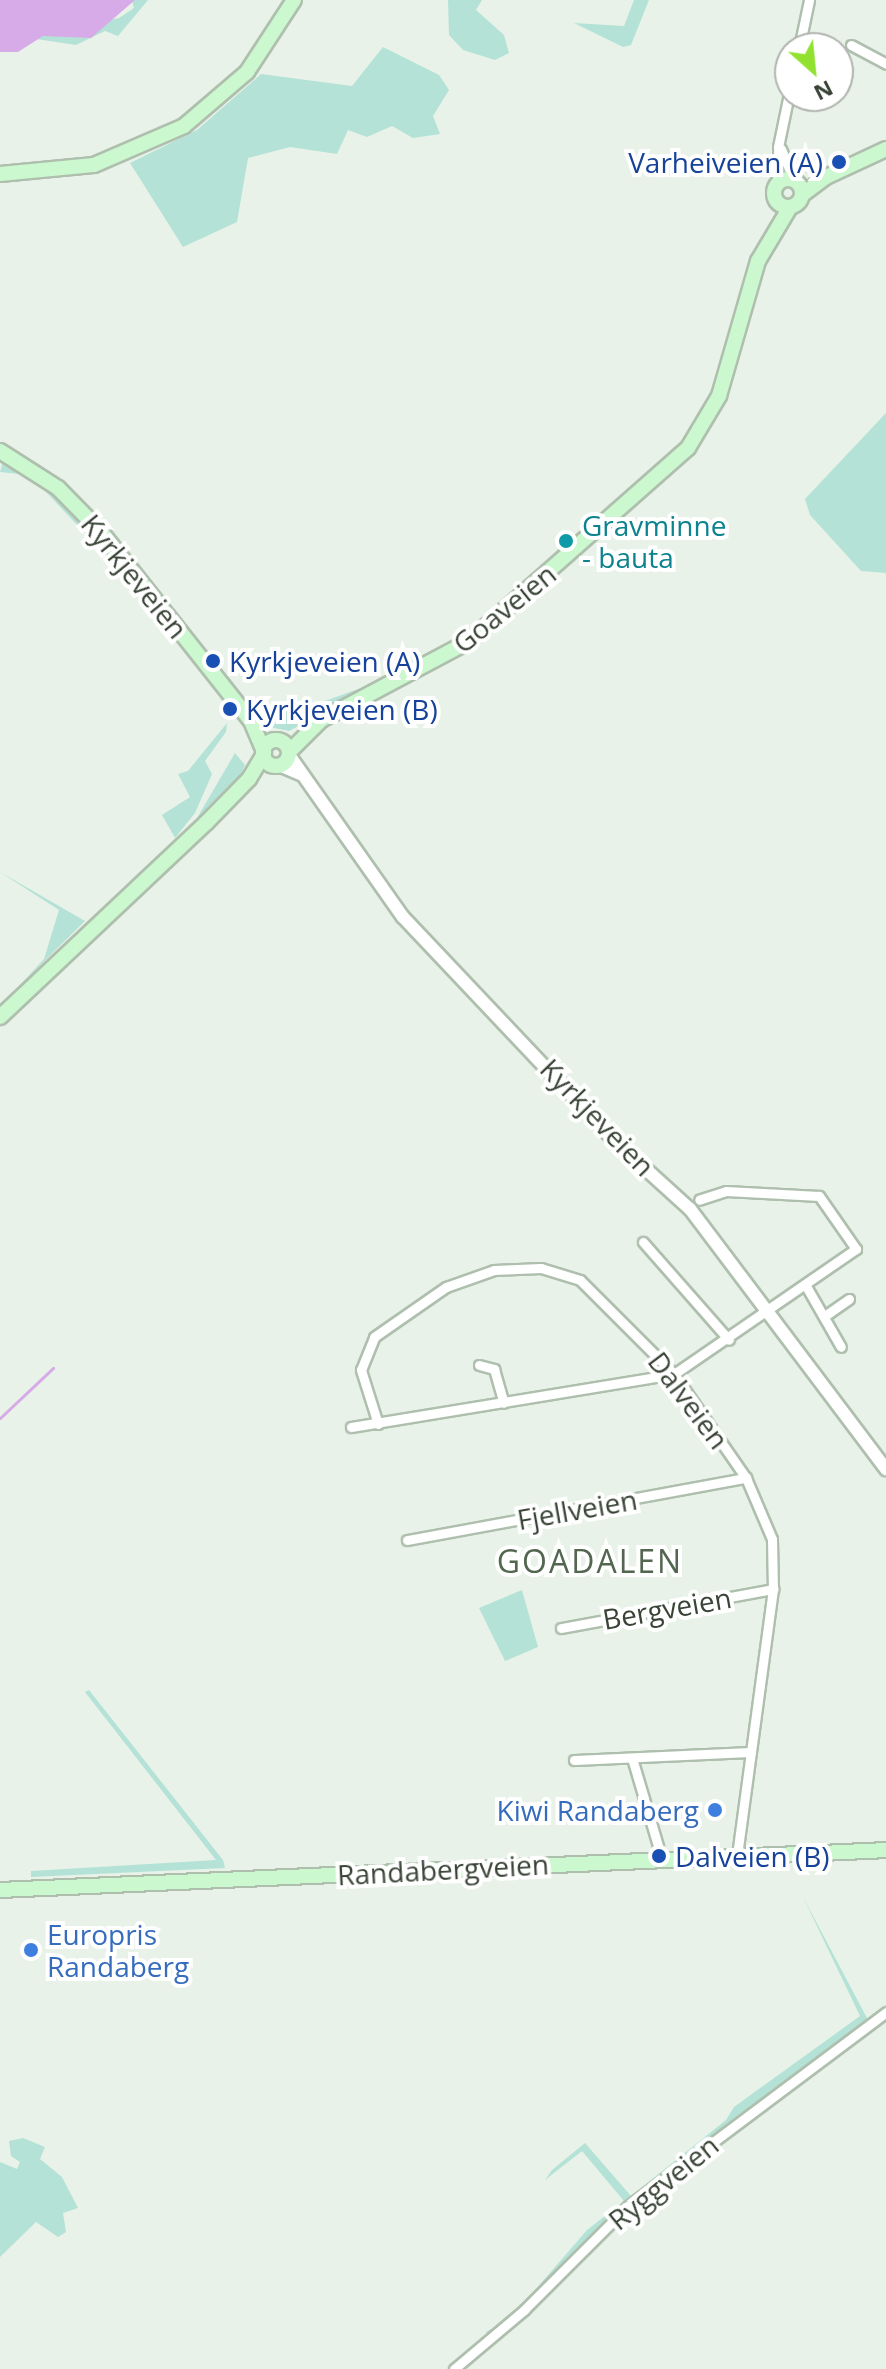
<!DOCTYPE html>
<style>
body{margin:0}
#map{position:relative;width:886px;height:2369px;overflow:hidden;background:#e8f2e8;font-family:"Open Sans",sans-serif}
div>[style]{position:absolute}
.green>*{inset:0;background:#b5e2d6}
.water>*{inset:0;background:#d6abe8}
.stream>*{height:3px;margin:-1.5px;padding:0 1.5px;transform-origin:1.5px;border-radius:1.5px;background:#d6abe8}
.roads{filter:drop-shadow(2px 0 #afbfae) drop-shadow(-2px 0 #afbfae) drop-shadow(0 2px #afbfae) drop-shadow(0 -2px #afbfae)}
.minor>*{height:9px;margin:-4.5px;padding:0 4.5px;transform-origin:4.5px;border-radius:4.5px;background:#fff}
.tertiary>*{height:12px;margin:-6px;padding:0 6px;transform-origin:6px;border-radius:6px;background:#fff}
.secondary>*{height:14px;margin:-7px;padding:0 7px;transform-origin:7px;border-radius:7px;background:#cbf8ce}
.secondary>.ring{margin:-7px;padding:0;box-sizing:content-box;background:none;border:14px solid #cbf8ce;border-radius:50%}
.dots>*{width:22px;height:22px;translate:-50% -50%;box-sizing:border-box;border:4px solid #fff;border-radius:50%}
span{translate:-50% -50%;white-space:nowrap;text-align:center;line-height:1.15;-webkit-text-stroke:8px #fff;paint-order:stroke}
.transit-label{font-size:28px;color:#164399}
.right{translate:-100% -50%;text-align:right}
.left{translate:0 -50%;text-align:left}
.culture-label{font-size:28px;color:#0d838f}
.street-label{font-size:28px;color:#394437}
.shop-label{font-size:28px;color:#366cbe}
.quarter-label{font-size:32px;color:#526650;letter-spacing:2px}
.north{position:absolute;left:774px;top:32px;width:80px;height:80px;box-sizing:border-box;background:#fff;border:2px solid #b0b4af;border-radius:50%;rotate:153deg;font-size:22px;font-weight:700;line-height:32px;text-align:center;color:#394437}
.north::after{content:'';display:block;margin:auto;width:28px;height:36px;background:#91e130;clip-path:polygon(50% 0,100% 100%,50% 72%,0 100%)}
</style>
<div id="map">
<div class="green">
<div style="clip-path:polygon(132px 0,148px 0,118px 36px,105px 31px,76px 45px,23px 37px,119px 18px,134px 8px)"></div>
<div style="clip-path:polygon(448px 0,482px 0,476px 10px,504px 35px,509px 53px,495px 60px,463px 50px,449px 35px)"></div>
<div style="clip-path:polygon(634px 0,649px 0,631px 45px,623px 47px,574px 23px,624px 26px)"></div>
<div style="clip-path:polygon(383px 47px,439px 75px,449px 90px,433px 116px,440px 134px,413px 138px,392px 126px,367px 137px,348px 130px,337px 154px,290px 147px,248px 158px,237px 222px,183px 247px,130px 163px,197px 130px,261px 74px,352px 86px)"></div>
<div style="clip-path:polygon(886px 413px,886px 573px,861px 571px,810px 515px,805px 499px)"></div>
<div style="clip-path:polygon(3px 461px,47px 483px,118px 560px,114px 564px,30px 475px,0 472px)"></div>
<div style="clip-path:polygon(394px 676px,289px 731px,269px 727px,287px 706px,314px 705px)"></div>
<div style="clip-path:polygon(227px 723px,226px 732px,205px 761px,212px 774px,195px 813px,175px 838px,162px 815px,190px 797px,178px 774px,188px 771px)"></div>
<div style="clip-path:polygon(235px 753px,245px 765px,239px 779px,190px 830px)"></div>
<div style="clip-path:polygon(0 872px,85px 921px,18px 987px,44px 959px,59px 910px)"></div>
<div style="clip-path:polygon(522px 1590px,538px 1647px,505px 1661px,479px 1608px)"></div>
<div style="clip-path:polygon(89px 1690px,223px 1860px,225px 1868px,31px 1877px,31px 1871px,216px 1860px,85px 1692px)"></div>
<div style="clip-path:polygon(803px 1897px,868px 2020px,658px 2179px,511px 2319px,490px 2337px,486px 2332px,510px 2319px,587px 2230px,624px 2201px,582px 2151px,545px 2180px,552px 2170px,585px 2143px,631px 2196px,726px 2120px,734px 2107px,860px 2016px)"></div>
<div style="clip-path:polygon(23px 2138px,45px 2147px,40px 2159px,62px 2177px,78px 2208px,63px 2213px,66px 2232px,58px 2237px,36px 2222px,0 2257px,0 2162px,17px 2169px,20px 2162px,11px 2156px,9px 2141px)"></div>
</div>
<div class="water">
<div style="clip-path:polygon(0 0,135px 0,91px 38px,43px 36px,18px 52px,0 52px)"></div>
</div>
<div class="stream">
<div style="left:0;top:1418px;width:73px;rotate:-43.3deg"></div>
</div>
<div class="roads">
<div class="minor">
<div style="left:851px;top:45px;width:40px;rotate:28deg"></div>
<div style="left:799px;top:48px;width:49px;rotate:-78.2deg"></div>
<div style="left:781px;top:149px;width:32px;rotate:68deg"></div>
<div style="left:777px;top:184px;width:37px;rotate:-88deg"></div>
<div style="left:778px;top:147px;width:59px;rotate:-78.3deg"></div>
<div style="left:643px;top:1242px;width:130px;rotate:48.7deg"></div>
<div style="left:806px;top:1286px;width:70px;rotate:60.2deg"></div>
<div style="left:826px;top:1315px;width:28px;rotate:-35deg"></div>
<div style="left:479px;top:1365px;width:16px;rotate:15deg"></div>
<div style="left:494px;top:1369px;width:35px;rotate:74deg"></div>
<div style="left:378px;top:1424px;width:57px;rotate:-107.5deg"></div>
<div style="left:361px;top:1370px;width:35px;rotate:-68deg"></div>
<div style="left:374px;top:1337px;width:88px;rotate:-34.8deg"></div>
<div style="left:446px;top:1287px;width:51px;rotate:-19.5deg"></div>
<div style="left:494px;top:1270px;width:47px;rotate:-2.4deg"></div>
<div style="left:541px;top:1268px;width:41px;rotate:17.1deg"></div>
<div style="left:580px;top:1280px;width:133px;rotate:45deg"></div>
<div style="left:674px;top:1374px;width:126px;rotate:55.3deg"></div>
<div style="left:746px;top:1478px;width:66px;rotate:66.9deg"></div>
<div style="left:772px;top:1539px;width:50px;rotate:88.9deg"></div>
<div style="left:773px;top:1589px;width:269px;rotate:97.7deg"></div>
<div style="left:351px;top:1427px;width:327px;rotate:-9.3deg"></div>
<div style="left:674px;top:1374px;width:221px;rotate:-34.5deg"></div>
<div style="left:856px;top:1249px;width:65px;rotate:-124.9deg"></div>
<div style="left:819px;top:1196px;width:93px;rotate:-176.9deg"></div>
<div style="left:726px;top:1191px;width:28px;rotate:162deg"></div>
<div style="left:407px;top:1540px;width:345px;rotate:-10.4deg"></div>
<div style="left:561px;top:1628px;width:216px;rotate:-10.4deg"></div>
<div style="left:632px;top:1758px;width:92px;rotate:73.5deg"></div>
<div style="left:574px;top:1760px;width:177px;rotate:-2.6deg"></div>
<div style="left:454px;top:2369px;width:92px;rotate:-40.1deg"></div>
<div style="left:524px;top:2310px;width:147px;rotate:-45deg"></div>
<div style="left:628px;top:2206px;width:323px;rotate:-36.9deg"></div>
</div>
<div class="tertiary">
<div style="left:289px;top:755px;width:198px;rotate:54.9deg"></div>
<div style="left:403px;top:917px;width:310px;rotate:46.6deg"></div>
<div style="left:616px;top:1142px;width:100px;rotate:42.2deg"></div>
<div style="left:690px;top:1209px;width:326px;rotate:53deg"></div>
<div style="left:279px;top:765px;width:23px;rotate:23deg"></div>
</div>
<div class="secondary">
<div style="left:0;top:174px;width:94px;rotate:-5.5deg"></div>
<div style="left:94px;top:165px;width:98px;rotate:-23.4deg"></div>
<div style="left:184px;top:126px;width:83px;rotate:-40.6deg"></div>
<div style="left:247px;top:72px;width:86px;rotate:-56.9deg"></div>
<div class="ring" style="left:774px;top:179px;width:14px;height:14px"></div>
<div style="left:802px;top:195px;width:30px;rotate:-37deg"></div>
<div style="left:826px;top:177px;width:66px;rotate:-25deg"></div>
<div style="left:0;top:451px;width:69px;rotate:32.5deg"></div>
<div style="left:58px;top:488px;width:63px;rotate:45.6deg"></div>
<div style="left:102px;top:533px;width:240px;rotate:51.6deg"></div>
<div style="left:251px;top:721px;width:34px;rotate:67deg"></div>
<div class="ring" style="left:263px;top:740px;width:12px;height:12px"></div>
<div style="left:289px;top:752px;width:45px;rotate:-45deg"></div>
<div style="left:321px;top:720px;width:166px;rotate:-28deg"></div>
<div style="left:468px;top:642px;width:293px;rotate:-41.4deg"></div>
<div style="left:688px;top:448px;width:61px;rotate:-59.2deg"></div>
<div style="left:719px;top:396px;width:141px;rotate:-73.9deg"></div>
<div style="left:758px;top:261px;width:63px;rotate:-59.3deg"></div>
<div style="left:0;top:1017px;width:283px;rotate:-43.3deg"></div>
<div style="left:206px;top:823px;width:62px;rotate:-45.7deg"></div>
<div style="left:249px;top:779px;width:29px;rotate:-59deg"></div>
<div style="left:0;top:1890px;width:887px;rotate:-2.58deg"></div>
</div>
</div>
<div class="dots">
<div style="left:839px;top:162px;background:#1a4fb4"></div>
<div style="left:566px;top:541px;background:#0f9aa8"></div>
<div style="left:213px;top:661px;background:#1a4fb4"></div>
<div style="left:230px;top:709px;background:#1a4fb4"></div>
<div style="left:715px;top:1810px;background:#3f7fe0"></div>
<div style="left:659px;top:1856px;background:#1a4fb4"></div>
<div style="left:31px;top:1950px;background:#3f7fe0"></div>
</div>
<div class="transit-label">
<span class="right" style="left:823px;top:162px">Varheiveien (A)</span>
<span class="left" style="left:229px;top:661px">Kyrkjeveien (A)</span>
<span class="left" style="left:246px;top:709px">Kyrkjeveien (B)</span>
<span class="left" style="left:675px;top:1856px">Dalveien (B)</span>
</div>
<div class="culture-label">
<span class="left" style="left:582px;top:541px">Gravminne<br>- bauta</span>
</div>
<div class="street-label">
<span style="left:135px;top:576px;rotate:51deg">Kyrkjeveien</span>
<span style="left:504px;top:608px;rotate:-39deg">Goaveien</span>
<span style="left:598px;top:1117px;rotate:46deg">Kyrkjeveien</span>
<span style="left:689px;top:1400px;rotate:53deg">Dalveien</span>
<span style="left:577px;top:1509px;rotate:-10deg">Fjellveien</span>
<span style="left:667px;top:1608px;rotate:-10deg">Bergveien</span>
<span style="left:443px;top:1869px;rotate:-3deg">Randabergveien</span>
<span style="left:663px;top:2182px;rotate:-39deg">Ryggveien</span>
</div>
<div class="shop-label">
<span class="right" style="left:699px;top:1810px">Kiwi Randaberg</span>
<span class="left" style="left:47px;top:1950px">Europris<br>Randaberg</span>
</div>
<div class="quarter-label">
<span style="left:590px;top:1561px">GOADALEN</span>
</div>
<div class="north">N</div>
</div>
